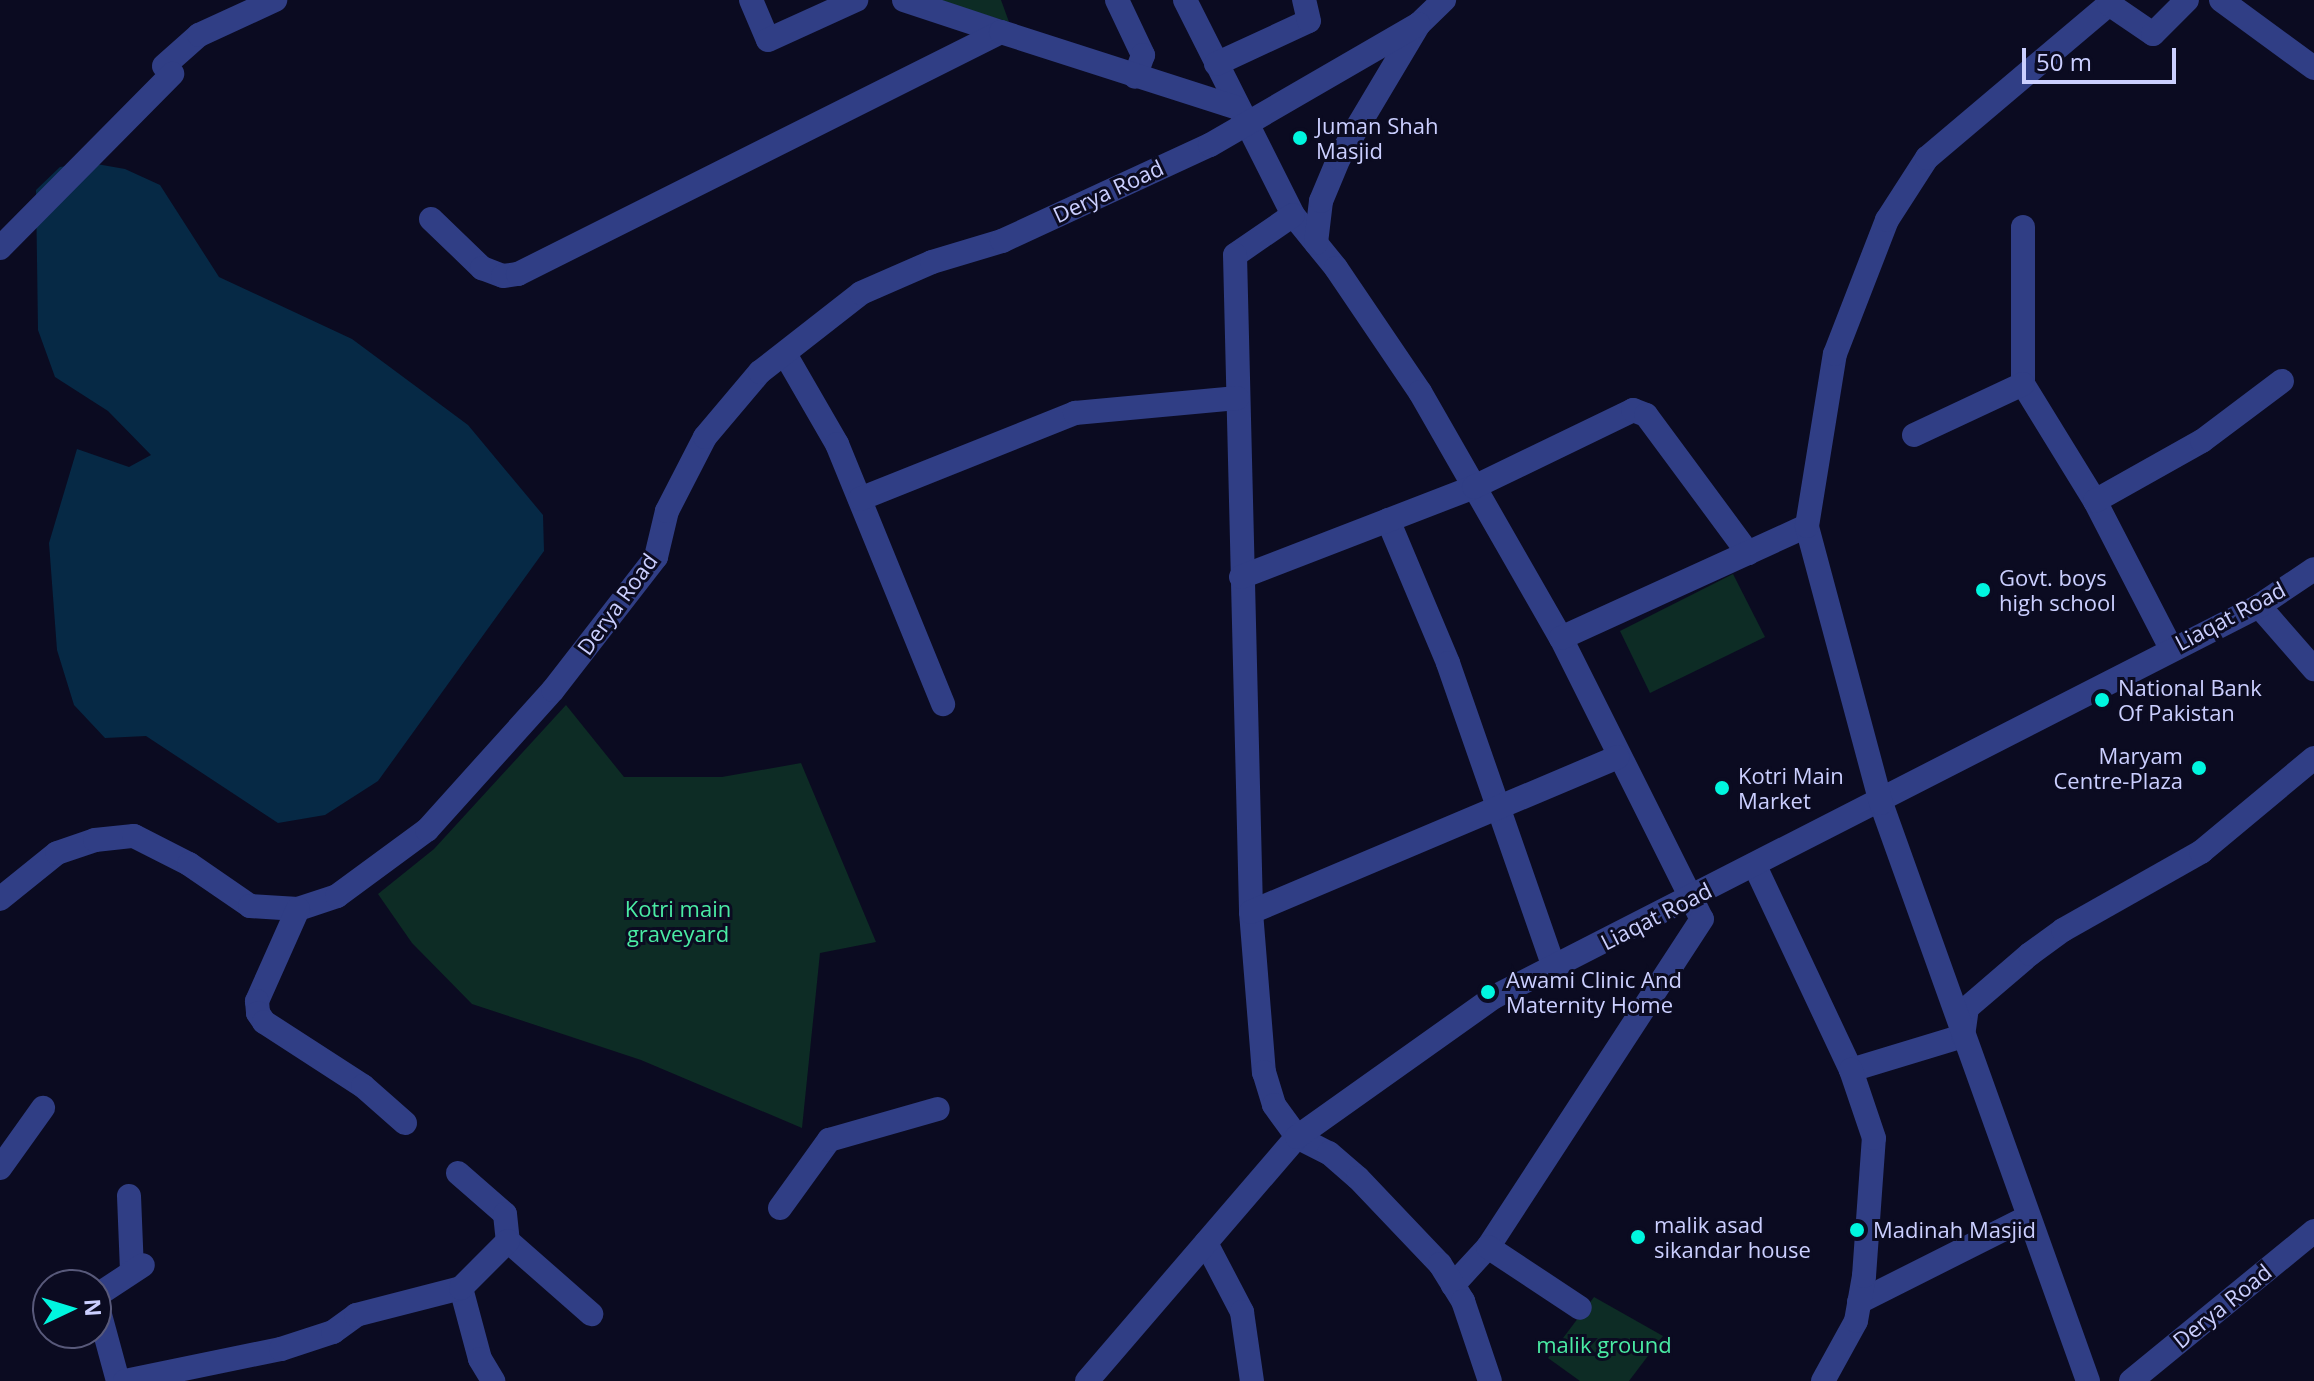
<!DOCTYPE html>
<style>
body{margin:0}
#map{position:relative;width:2314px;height:1381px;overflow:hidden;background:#0b0b21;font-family:"Open Sans",sans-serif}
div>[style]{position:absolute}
.green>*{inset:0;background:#0d2c25}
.water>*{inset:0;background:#062945}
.minor>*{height:24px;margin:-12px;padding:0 12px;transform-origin:12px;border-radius:12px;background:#303e85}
.dots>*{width:22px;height:22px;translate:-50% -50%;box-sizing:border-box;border:4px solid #0b0b21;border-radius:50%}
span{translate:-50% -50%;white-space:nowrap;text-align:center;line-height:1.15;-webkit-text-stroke:6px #0b0b21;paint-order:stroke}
.poi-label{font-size:22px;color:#cbcfff}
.left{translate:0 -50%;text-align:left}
.right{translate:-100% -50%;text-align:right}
.street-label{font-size:22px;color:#cbcfff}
.park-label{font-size:22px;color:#4aeba4}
.north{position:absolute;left:32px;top:1269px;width:80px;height:80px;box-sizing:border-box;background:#0b0b21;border:2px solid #58597a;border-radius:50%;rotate:86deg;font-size:22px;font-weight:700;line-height:32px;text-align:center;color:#cbcfff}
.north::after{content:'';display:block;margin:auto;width:28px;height:36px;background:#00f6df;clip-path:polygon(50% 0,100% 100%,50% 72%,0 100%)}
.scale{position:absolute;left:2022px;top:48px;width:154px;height:36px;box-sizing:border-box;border:4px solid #cbcfff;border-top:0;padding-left:10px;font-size:24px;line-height:28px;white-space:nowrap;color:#cbcfff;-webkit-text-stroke:6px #0b0b21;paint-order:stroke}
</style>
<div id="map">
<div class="green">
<div style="clip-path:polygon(936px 0,1001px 0,1009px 22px)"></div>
<div style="clip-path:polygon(1733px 574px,1765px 637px,1650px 693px,1620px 631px)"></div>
<div style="clip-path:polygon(566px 705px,624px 777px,722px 777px,801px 763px,876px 942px,820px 953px,802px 1128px,641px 1060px,472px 1004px,412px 943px,378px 894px,434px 849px)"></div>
<div style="clip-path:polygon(1594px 1297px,1663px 1336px,1629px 1381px,1580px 1381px,1548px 1358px)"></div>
</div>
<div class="water">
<div style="clip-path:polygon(91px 163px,125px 169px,160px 185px,219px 277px,352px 339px,468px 425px,543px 515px,544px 551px,378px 781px,325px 815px,278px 823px,146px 736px,105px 738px,74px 705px,57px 650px,49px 543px,77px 449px,129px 467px,151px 455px,108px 411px,55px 377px,38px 330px,36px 190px,60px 167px)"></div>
</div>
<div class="minor">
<div style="left:751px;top:0;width:43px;rotate:67deg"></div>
<div style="left:768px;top:40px;width:97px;rotate:-24.4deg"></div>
<div style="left:904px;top:0;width:102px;rotate:18.3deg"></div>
<div style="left:1117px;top:0;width:61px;rotate:64.7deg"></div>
<div style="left:1143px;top:55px;width:23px;rotate:110deg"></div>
<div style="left:1185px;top:0;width:241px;rotate:63.3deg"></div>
<div style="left:1293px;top:215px;width:68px;rotate:50.9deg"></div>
<div style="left:1336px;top:268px;width:150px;rotate:55.9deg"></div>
<div style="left:1420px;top:392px;width:284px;rotate:60.2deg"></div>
<div style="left:1561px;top:638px;width:314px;rotate:63.4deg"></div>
<div style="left:1702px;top:919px;width:392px;rotate:123.1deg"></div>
<div style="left:1488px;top:1247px;width:52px;rotate:132.6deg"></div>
<div style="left:2221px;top:0;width:115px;rotate:36.2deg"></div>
<div style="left:1216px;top:64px;width:102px;rotate:-24.8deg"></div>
<div style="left:1309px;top:21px;width:22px;rotate:-103deg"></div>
<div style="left:164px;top:66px;width:47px;rotate:-41.5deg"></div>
<div style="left:199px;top:35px;width:84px;rotate:-24.7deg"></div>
<div style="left:1293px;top:215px;width:70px;rotate:145.4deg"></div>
<div style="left:1235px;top:255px;width:657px;rotate:88.6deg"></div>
<div style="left:1251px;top:912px;width:161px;rotate:85.4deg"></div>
<div style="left:1264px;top:1072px;width:34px;rotate:73deg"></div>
<div style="left:1274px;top:1105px;width:39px;rotate:54deg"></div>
<div style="left:1297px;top:1137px;width:36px;rotate:27deg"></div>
<div style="left:1329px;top:1153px;width:38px;rotate:41deg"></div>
<div style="left:1358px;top:1178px;width:119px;rotate:46.4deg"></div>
<div style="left:1440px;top:1264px;width:44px;rotate:58.1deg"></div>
<div style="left:1463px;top:1301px;width:84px;rotate:71.4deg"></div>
<div style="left:431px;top:219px;width:71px;rotate:43.9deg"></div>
<div style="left:482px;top:268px;width:22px;rotate:21deg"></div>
<div style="left:503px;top:276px;width:15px;rotate:-8deg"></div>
<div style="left:518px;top:274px;width:540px;rotate:-26.61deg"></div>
<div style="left:1001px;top:32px;width:249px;rotate:17.8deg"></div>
<div style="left:2023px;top:227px;width:157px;rotate:90deg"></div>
<div style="left:2023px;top:384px;width:137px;rotate:58.4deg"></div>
<div style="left:2095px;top:501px;width:165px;rotate:62.7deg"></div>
<div style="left:1316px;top:243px;width:42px;rotate:-83.2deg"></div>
<div style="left:1321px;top:201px;width:47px;rotate:-67.3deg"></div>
<div style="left:1339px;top:158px;width:156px;rotate:-59.2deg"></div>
<div style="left:1419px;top:24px;width:35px;rotate:-44deg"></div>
<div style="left:0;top:248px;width:245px;rotate:-45.3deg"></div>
<div style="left:785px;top:354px;width:104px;rotate:60deg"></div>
<div style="left:837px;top:444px;width:281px;rotate:67.8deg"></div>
<div style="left:1914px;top:435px;width:120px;rotate:-25.1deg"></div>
<div style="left:860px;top:499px;width:232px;rotate:-21.8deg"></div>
<div style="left:1075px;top:413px;width:163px;rotate:-5.3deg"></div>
<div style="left:2095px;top:501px;width:123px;rotate:-29.3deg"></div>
<div style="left:2202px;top:441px;width:100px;rotate:-36.9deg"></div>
<div style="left:1388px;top:520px;width:155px;rotate:67.2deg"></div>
<div style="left:1448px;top:663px;width:322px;rotate:70.8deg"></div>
<div style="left:1241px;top:577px;width:250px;rotate:-21.1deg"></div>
<div style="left:1474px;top:487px;width:177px;rotate:-25.8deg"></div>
<div style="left:1633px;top:410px;width:14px;rotate:21deg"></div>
<div style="left:1646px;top:415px;width:172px;rotate:53.5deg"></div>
<div style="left:2259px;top:606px;width:84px;rotate:48.9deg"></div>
<div style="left:1561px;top:638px;width:270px;rotate:-24.5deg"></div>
<div style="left:1755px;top:866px;width:225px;rotate:64.8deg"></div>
<div style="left:1851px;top:1070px;width:117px;rotate:-16.9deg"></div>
<div style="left:1963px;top:1036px;width:28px;rotate:-82deg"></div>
<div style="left:1967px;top:1008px;width:83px;rotate:-40.6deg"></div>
<div style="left:2030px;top:954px;width:41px;rotate:-36deg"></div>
<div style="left:2063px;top:930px;width:159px;rotate:-29.5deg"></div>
<div style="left:2201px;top:852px;width:147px;rotate:-39.8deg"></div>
<div style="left:0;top:899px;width:73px;rotate:-38.9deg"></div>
<div style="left:57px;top:853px;width:40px;rotate:-18.9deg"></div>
<div style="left:95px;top:840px;width:39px;rotate:-6deg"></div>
<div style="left:134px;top:836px;width:62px;rotate:27deg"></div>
<div style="left:189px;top:864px;width:74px;rotate:34.5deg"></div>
<div style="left:250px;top:906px;width:48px;rotate:3.6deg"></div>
<div style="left:298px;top:909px;width:41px;rotate:-18.4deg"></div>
<div style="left:337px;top:896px;width:112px;rotate:-36.3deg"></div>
<div style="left:427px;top:830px;width:188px;rotate:-48deg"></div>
<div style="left:553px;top:690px;width:168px;rotate:-52.2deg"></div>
<div style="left:656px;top:557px;width:47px;rotate:-76.6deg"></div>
<div style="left:667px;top:511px;width:83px;rotate:-62.8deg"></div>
<div style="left:705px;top:437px;width:85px;rotate:-49.8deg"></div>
<div style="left:760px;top:372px;width:128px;rotate:-38deg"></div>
<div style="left:861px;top:293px;width:77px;rotate:-23.6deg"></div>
<div style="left:932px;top:262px;width:73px;rotate:-16.7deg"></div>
<div style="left:1002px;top:241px;width:229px;rotate:-24.8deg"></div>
<div style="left:1210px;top:145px;width:241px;rotate:-30.1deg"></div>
<div style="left:298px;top:909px;width:101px;rotate:114deg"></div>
<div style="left:257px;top:1001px;width:12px;rotate:85deg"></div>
<div style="left:258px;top:1013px;width:11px;rotate:56deg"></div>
<div style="left:264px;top:1022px;width:118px;rotate:32.9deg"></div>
<div style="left:363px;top:1086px;width:56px;rotate:41.4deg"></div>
<div style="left:1251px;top:912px;width:398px;rotate:-22.9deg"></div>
<div style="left:0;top:1168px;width:74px;rotate:-54.4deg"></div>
<div style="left:458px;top:1173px;width:62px;rotate:41.1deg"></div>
<div style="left:505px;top:1214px;width:27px;rotate:84deg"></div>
<div style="left:508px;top:1241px;width:111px;rotate:41.3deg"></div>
<div style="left:129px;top:1196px;width:75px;rotate:87.7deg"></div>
<div style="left:780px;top:1208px;width:84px;rotate:-54.2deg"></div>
<div style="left:829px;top:1140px;width:113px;rotate:-15.9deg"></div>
<div style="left:1206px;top:1243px;width:78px;rotate:62.4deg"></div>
<div style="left:1242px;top:1312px;width:70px;rotate:81.8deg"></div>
<div style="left:1488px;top:1247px;width:110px;rotate:33.5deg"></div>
<div style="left:461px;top:1288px;width:73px;rotate:75deg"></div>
<div style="left:480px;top:1359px;width:26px;rotate:59deg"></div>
<div style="left:96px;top:1296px;width:56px;rotate:-33.4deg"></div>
<div style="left:96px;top:1300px;width:84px;rotate:74.8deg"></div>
<div style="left:1859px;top:1302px;width:187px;rotate:-26.7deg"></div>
<div style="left:125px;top:1381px;width:159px;rotate:-11.6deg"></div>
<div style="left:281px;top:1349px;width:55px;rotate:-18.1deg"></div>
<div style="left:333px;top:1332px;width:29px;rotate:-36deg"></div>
<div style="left:356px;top:1315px;width:108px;rotate:-14.4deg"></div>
<div style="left:461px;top:1288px;width:66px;rotate:-45deg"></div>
<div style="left:1087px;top:1381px;width:322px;rotate:-49.3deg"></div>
<div style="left:1297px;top:1137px;width:242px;rotate:-35.4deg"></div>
<div style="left:1494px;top:997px;width:859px;rotate:-27.07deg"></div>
<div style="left:2259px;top:606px;width:66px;rotate:-33.9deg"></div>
<div style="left:1823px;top:1381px;width:68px;rotate:-61.2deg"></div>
<div style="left:1856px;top:1321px;width:46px;rotate:-79.9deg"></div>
<div style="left:1864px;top:1276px;width:138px;rotate:-85.9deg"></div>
<div style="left:1874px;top:1138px;width:72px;rotate:-108.7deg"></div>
<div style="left:2088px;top:1381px;width:614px;rotate:-109.7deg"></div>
<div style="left:1881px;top:803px;width:287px;rotate:-105deg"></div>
<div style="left:1807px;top:526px;width:174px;rotate:-80.8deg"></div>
<div style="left:1835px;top:354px;width:144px;rotate:-68.8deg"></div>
<div style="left:1887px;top:220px;width:74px;rotate:-57.2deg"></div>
<div style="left:1927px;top:158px;width:238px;rotate:-40.2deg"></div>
<div style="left:2109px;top:4px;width:53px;rotate:34.3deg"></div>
<div style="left:2153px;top:34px;width:48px;rotate:-45deg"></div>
<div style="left:2131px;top:1381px;width:237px;rotate:-39.3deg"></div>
</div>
<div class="dots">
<div style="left:1300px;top:138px;background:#00f6df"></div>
<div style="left:1983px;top:590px;background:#00f6df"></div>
<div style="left:2102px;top:700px;background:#00f6df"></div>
<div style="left:2199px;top:768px;background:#00f6df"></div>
<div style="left:1722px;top:788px;background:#00f6df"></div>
<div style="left:1488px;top:992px;background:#00f6df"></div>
<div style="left:1857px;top:1230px;background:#00f6df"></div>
<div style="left:1638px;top:1237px;background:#00f6df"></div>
</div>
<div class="poi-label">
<span class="left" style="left:1316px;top:138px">Juman Shah<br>Masjid</span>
<span class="left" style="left:1999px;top:590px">Govt. boys<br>high school</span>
<span class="left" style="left:2118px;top:700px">National Bank<br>Of Pakistan</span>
<span class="right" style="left:2183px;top:768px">Maryam<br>Centre-Plaza</span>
<span class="left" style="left:1738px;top:788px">Kotri Main<br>Market</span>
<span class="left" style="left:1506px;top:992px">Awami Clinic And<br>Maternity Home</span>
<span class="left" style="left:1654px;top:1237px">malik asad<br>sikandar house</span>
<span class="left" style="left:1873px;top:1230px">Madinah Masjid</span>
</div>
<div class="street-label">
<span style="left:1108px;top:191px;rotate:-25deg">Derya Road</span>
<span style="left:617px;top:604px;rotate:-54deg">Derya Road</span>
<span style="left:2230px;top:616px;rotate:-28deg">Liaqat Road</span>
<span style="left:1656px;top:916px;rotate:-27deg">Liaqat Road</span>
<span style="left:2222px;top:1306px;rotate:-39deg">Derya Road</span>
</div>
<div class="park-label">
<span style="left:678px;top:921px">Kotri main<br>graveyard</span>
<span style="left:1604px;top:1345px">malik ground</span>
</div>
<div class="north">N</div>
<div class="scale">50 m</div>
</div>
